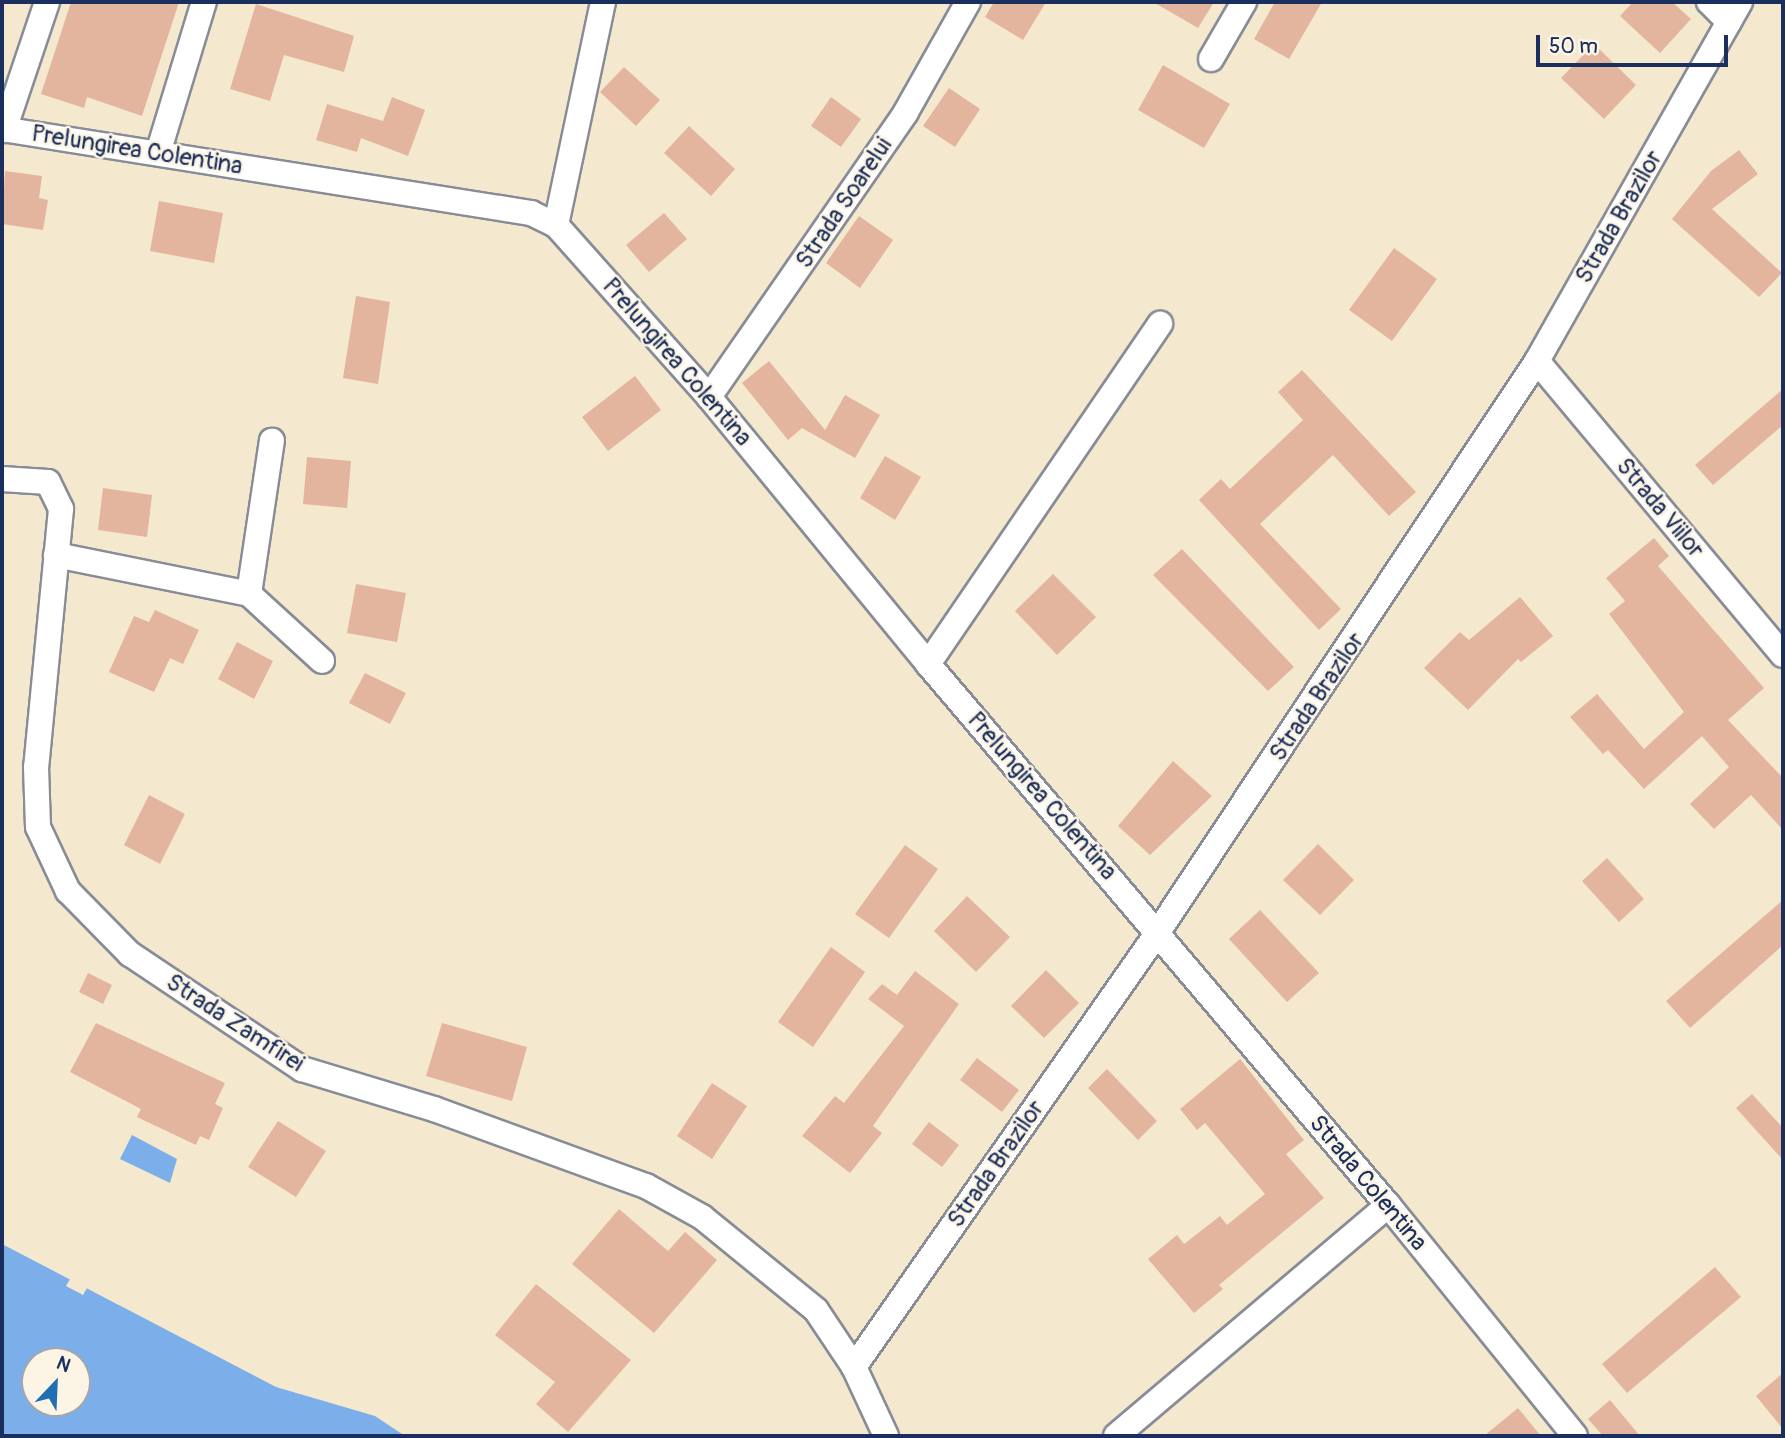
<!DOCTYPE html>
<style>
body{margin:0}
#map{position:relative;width:1785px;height:1438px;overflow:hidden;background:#f4e9cf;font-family:Pangolin,sans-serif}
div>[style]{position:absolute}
.water>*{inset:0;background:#7cafe9}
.pier>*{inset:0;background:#f4e9cf}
.building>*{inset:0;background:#e3b59f}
.roads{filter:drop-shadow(2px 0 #888c96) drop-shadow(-2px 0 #888c96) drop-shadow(0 2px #888c96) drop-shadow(0 -2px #888c96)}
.minor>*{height:24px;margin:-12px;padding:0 12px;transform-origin:12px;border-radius:12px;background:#fff}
span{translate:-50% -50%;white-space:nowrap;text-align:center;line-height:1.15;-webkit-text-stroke:5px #fcf5e5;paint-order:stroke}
.street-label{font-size:24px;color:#1b2f5e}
.frame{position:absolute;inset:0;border:4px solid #1b2f5e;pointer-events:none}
.north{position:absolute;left:21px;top:1347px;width:70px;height:70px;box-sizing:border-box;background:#fcf5e5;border:2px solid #a2a6af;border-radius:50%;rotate:23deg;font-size:19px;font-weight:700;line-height:28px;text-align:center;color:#1b2f5e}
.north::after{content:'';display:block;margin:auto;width:24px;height:32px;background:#1f6fb2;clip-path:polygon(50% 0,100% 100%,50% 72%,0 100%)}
.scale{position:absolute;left:1536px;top:35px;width:192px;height:32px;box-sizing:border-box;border:4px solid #1b2f5e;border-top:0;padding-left:9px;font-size:21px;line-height:24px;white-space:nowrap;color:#1b2f5e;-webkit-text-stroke:5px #fcf5e5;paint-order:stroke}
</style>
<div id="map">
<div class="water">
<div style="clip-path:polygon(132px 1135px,177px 1159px,170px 1183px,120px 1159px)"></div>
<div style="clip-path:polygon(evenodd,2px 1244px,276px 1387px,375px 1416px,405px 1436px,2px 1436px,2px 1244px,35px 1361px,77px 1361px,77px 1403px,35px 1403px,35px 1361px)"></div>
</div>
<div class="pier">
<div style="clip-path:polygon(50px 1265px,121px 1302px,119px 1305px,87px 1288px,83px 1295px,66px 1286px,70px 1279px)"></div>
</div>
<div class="building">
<div style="clip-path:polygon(71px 2px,179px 2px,142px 116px,87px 97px,84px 108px,41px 94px)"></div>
<div style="clip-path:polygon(994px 2px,1046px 2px,1023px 40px,985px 17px)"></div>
<div style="clip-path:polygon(1153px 2px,1214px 2px,1198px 28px)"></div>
<div style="clip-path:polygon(1275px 2px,1322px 2px,1289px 59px,1254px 39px)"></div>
<div style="clip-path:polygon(1633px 2px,1672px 2px,1691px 19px,1660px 53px,1620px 16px)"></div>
<div style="clip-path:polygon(256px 4px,354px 36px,344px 72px,284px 55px,270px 101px,230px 89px)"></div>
<div style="clip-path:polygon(1594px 44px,1636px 85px,1604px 119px,1561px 78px)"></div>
<div style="clip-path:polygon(1163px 65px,1230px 104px,1204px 148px,1138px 110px)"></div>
<div style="clip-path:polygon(624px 67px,660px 100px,636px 126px,600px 92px)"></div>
<div style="clip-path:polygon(949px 88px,980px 109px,955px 147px,923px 126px)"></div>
<div style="clip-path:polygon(392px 97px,425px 110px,408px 156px,361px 138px,357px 152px,316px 140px,327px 104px,383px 121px)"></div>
<div style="clip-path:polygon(831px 97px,861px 119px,841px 147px,811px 126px)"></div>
<div style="clip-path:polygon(689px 126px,735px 169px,711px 196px,664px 153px)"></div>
<div style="clip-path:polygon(1739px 150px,1758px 174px,1712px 209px,1782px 273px,1759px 297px,1672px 219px,1711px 171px)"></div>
<div style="clip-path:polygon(5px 171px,42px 176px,39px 198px,48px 200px,43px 230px,2px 224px)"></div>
<div style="clip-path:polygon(159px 201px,223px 213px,214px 263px,150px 251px)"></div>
<div style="clip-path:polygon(664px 213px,687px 239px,649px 272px,626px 245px)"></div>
<div style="clip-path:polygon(859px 216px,893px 240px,860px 288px,826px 263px)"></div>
<div style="clip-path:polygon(1394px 248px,1437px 279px,1392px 341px,1349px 310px)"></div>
<div style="clip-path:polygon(356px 296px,390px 302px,378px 384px,343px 378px)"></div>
<div style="clip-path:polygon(769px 361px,825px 430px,845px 395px,880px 415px,855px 458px,802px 428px,788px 440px,742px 383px)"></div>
<div style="clip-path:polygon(1302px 370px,1416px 492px,1389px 516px,1333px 455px,1260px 524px,1341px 609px,1319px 630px,1199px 500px,1221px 479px,1230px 489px,1303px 420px,1278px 392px)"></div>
<div style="clip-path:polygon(635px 376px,661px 410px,608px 451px,582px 417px)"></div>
<div style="clip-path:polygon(1783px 389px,1783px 425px,1713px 485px,1695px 465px)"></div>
<div style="clip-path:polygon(885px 456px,921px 477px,895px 520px,860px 498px)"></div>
<div style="clip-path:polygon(307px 457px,351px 461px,347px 508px,303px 504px)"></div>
<div style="clip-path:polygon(103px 488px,152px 495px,147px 537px,98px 530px)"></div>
<div style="clip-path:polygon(1654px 538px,1669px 556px,1658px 566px,1764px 688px,1728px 720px,1783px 778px,1783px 830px,1751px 795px,1714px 829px,1690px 804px,1729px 767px,1702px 736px,1644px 789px,1608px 750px,1603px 754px,1570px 717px,1597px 694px,1644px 749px,1684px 712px,1609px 614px,1625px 601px,1606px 578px)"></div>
<div style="clip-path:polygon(1182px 549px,1294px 667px,1268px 691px,1153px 575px)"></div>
<div style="clip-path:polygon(1053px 574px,1096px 617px,1057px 655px,1015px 611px)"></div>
<div style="clip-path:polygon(356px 584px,406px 593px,397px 642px,347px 633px)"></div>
<div style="clip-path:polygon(1520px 597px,1553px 636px,1521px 662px,1518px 659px,1468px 710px,1424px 668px,1460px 632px,1469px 640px)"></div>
<div style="clip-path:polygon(155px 610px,199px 630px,183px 664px,170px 658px,154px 692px,109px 672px,134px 616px,149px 622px)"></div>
<div style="clip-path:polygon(237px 642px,273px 661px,254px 699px,218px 679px)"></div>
<div style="clip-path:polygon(365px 673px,406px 693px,390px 724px,349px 703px)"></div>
<div style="clip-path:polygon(1173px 761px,1212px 796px,1150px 855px,1118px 826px)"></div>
<div style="clip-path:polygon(149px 795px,185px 814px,160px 864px,124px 845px)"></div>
<div style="clip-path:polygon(1318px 844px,1354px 880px,1320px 915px,1283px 880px)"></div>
<div style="clip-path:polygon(905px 845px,938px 869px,889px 938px,855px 914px)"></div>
<div style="clip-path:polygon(1607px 858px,1644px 899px,1619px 922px,1582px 881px)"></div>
<div style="clip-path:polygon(967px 896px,1010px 937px,976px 972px,934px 931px)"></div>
<div style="clip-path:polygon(1783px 900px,1783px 945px,1690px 1028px,1666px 1001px)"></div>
<div style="clip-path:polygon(1260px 910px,1319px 973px,1287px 1002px,1229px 939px)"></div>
<div style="clip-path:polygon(831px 947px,865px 972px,813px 1047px,778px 1022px)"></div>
<div style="clip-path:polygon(1046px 970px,1079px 1003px,1044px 1038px,1011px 1006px)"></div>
<div style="clip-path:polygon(915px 971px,959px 1004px,873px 1126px,882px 1133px,850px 1173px,802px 1136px,835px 1096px,844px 1103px,904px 1026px,868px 999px,882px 984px,897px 995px)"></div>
<div style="clip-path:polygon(88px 973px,112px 985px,103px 1004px,79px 992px)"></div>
<div style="clip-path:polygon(96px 1023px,225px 1083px,215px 1104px,223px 1108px,209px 1140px,200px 1136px,196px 1145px,137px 1117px,141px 1109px,70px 1072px)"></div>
<div style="clip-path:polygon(442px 1023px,527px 1047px,512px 1101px,426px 1076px)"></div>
<div style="clip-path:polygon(977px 1058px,1019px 1090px,1002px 1112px,960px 1080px)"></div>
<div style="clip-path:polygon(1240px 1059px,1304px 1140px,1286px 1154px,1324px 1198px,1219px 1285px,1223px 1289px,1194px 1313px,1148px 1259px,1177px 1235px,1184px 1244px,1220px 1216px,1227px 1225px,1265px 1194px,1205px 1123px,1197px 1130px,1180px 1109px)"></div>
<div style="clip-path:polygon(1107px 1069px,1157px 1121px,1138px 1140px,1088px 1088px)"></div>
<div style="clip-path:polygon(712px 1083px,747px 1106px,712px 1159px,677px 1136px)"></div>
<div style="clip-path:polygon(1752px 1094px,1783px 1128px,1783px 1160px,1736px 1108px)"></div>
<div style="clip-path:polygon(278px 1121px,326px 1151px,296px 1197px,248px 1167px)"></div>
<div style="clip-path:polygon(929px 1122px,959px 1145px,942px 1167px,912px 1144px)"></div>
<div style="clip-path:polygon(619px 1209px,668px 1251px,685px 1232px,717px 1260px,654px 1333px,572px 1264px)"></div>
<div style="clip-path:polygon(1715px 1267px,1741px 1297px,1627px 1393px,1602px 1364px)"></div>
<div style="clip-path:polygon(536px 1284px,631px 1360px,568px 1432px,536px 1404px,555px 1382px,495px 1335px)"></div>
<div style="clip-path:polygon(1783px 1373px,1783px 1429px,1756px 1396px)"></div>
<div style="clip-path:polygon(1610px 1400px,1640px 1436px,1603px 1436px,1588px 1419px)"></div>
<div style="clip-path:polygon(1518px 1408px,1541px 1436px,1484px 1436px)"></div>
</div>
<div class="roads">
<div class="minor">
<div style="left:1709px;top:2px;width:28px;rotate:45deg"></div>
<div style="left:1211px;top:59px;width:66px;rotate:-59.9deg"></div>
<div style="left:2px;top:129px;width:536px;rotate:9.02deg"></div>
<div style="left:531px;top:213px;width:28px;rotate:26deg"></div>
<div style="left:556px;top:225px;width:230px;rotate:48.3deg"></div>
<div style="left:709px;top:397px;width:345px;rotate:50.6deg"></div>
<div style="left:928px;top:664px;width:710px;rotate:49.63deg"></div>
<div style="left:1388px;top:1205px;width:297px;rotate:51deg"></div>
<div style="left:4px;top:130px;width:135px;rotate:-71.4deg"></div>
<div style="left:158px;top:153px;width:158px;rotate:-73.1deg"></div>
<div style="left:556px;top:225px;width:228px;rotate:-78.1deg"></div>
<div style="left:1537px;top:361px;width:383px;rotate:50.1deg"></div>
<div style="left:709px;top:397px;width:346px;rotate:-55.3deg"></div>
<div style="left:906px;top:112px;width:126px;rotate:-60.6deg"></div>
<div style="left:2px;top:479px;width:46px;rotate:3.7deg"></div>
<div style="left:48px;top:482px;width:30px;rotate:64deg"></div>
<div style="left:61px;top:509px;width:259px;rotate:95.5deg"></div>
<div style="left:36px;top:767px;width:60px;rotate:88.1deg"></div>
<div style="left:38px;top:827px;width:71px;rotate:64.9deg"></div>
<div style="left:68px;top:891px;width:88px;rotate:45.5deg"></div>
<div style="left:130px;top:954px;width:207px;rotate:33.8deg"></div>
<div style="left:302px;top:1069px;width:138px;rotate:16.9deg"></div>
<div style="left:434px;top:1109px;width:226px;rotate:20deg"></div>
<div style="left:646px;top:1186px;width:64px;rotate:29deg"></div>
<div style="left:702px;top:1217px;width:147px;rotate:39.2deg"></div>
<div style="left:816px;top:1310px;width:69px;rotate:56.3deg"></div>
<div style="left:854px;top:1367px;width:76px;rotate:65.1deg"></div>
<div style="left:56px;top:555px;width:197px;rotate:11.4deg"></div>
<div style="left:249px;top:594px;width:99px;rotate:42.5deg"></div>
<div style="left:249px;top:594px;width:155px;rotate:-81.5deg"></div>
<div style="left:928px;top:664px;width:412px;rotate:-55.7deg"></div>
<div style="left:854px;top:1367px;width:531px;rotate:-55.05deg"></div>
<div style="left:1158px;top:932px;width:685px;rotate:-56.43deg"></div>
<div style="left:1537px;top:361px;width:412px;rotate:-60.5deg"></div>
<div style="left:1116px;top:1436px;width:357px;rotate:-40.3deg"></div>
</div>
</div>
<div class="street-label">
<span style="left:137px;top:150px;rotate:9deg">Prelungirea Colentina</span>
<span style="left:844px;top:203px;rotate:-56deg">Strada Soarelui</span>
<span style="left:1619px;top:217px;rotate:-60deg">Strada Brazilor</span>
<span style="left:677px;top:362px;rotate:49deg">Prelungirea Colentina</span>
<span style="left:1660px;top:508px;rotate:50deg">Strada Viilor</span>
<span style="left:1317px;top:697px;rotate:-56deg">Strada Brazilor</span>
<span style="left:1042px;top:796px;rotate:49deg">Prelungirea Colentina</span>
<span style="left:235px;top:1023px;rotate:33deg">Strada Zamfirei</span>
<span style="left:996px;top:1164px;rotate:-55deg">Strada Brazilor</span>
<span style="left:1368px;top:1183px;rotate:50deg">Strada Colentina</span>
</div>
<div class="frame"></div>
<div class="north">N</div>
<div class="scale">50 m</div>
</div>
